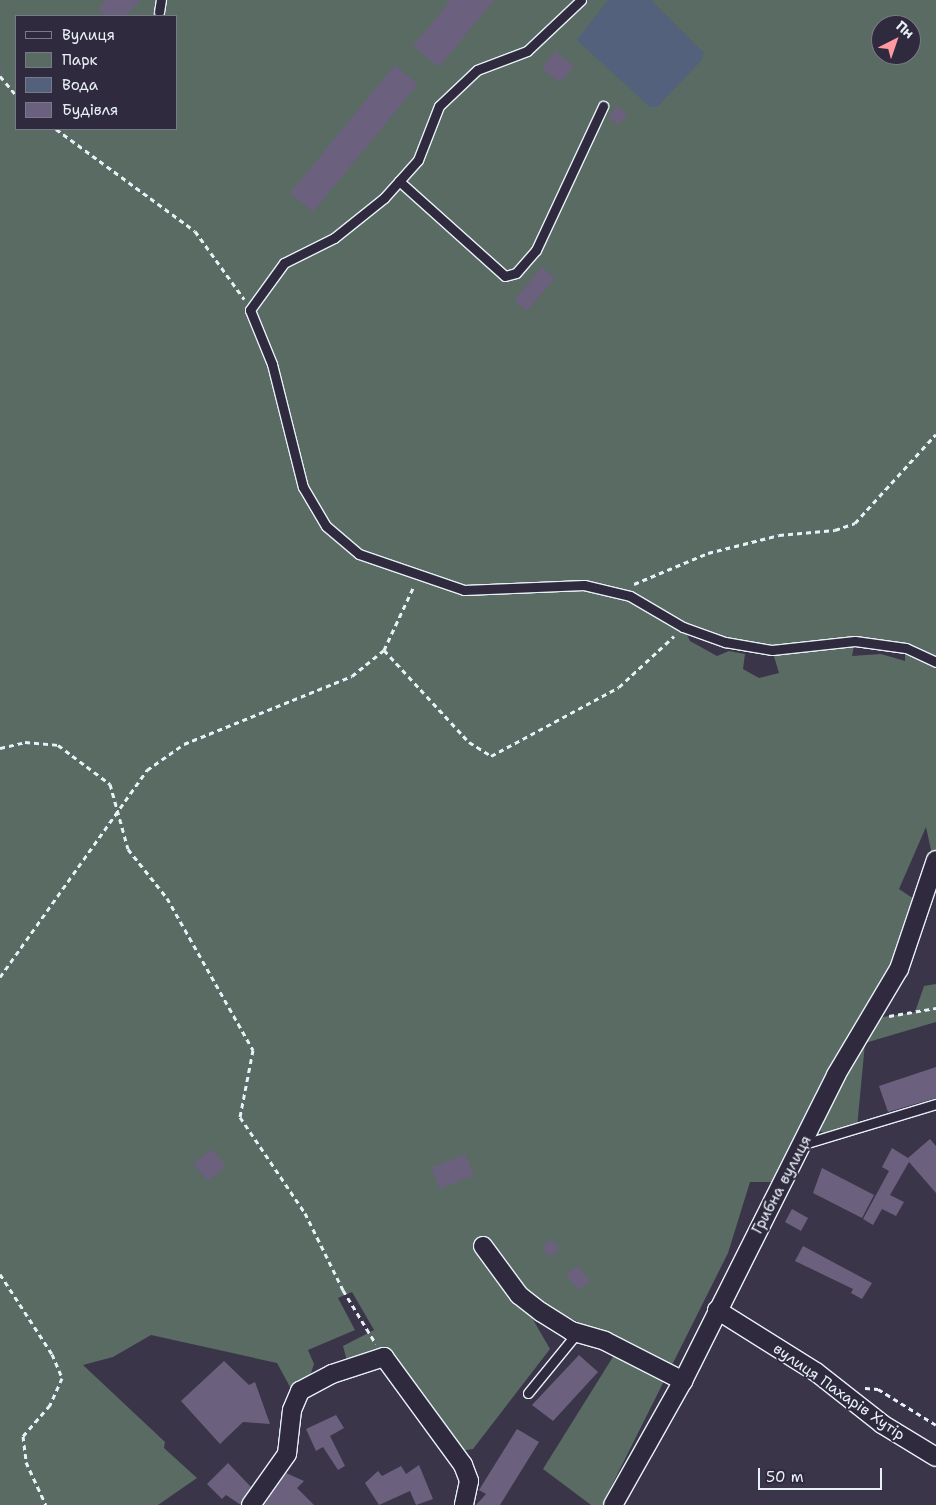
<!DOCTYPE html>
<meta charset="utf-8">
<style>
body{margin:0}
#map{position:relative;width:936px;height:1505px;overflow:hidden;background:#3b354a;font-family:"Shantell Sans",sans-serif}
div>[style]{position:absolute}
.green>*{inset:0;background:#596b63}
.water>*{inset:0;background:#53617c}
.building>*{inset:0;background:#6b617e}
.round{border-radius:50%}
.path>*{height:3px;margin-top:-1.5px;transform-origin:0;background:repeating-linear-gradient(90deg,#e8f1f8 0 5px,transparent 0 9px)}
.roads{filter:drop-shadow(1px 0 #e8f1f8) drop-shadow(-1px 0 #e8f1f8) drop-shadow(0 1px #e8f1f8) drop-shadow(0 -1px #e8f1f8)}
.service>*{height:9px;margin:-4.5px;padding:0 4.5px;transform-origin:4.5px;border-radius:4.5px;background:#2f2a3d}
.minor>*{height:18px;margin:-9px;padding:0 9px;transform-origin:9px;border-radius:9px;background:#2f2a3d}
span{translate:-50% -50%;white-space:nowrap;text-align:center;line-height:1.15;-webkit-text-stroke:4px #2f2a3d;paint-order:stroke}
.street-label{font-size:15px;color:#e8f1f8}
.legend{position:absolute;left:15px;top:15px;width:162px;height:115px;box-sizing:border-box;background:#2f2a3d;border:1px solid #797a88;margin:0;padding:6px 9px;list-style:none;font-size:15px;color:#e8f1f8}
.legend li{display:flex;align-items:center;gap:10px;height:25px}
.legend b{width:25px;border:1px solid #797a88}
.north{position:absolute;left:871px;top:15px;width:50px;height:50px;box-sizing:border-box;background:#2f2a3d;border:1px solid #797a88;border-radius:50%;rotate:41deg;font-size:14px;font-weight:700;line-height:20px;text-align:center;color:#e8f1f8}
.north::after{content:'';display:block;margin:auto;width:18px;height:22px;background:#ff9aa2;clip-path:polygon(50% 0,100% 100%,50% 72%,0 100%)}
.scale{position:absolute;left:758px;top:1468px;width:124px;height:22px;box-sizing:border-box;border:2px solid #e8f1f8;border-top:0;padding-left:6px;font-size:15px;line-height:18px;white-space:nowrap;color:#e8f1f8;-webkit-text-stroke:4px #2f2a3d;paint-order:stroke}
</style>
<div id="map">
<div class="green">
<div style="clip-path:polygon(evenodd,0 0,936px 0,936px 873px,926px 827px,899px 889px,923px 905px,870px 1019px,915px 1012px,924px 986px,936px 984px,936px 1022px,865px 1043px,857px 1128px,827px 1137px,813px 1124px,783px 1182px,750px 1182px,728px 1253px,602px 1505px,591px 1505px,543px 1469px,621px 1344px,516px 1290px,550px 1349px,473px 1449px,454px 1452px,388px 1362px,383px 1347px,384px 1357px,349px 1368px,343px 1346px,374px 1330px,352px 1292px,338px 1298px,355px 1330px,308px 1350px,314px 1364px,307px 1385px,296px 1398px,277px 1363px,151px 1335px,113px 1357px,83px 1365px,165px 1442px,164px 1448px,197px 1478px,158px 1505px,0 1505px,0 0,16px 16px,176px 16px,176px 129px,16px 129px,16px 16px,0 0,881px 25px,911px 25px,911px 55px,881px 55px,881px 25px,0 0,684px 628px,772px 650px,779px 673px,759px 678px,743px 669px,745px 654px,729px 651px,717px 656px,690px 641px,684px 628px,0 0,855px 641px,905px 648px,905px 661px,881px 654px,852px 656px,855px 641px)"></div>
</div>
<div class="water">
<div style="clip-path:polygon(608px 0,651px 0,704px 53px,701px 61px,657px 107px,650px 107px,577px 40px)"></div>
</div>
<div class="building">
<div style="clip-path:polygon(106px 0,140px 0,126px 16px,106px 16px,98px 9px)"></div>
<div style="clip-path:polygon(451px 0,494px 0,439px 67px,413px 46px)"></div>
<div style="clip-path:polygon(555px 51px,574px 66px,560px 83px,542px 69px)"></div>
<div style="clip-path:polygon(395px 65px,418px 84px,313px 212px,290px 193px)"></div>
<div style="clip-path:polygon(617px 106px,627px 114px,619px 125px,608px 117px)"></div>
<div style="clip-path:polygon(542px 267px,555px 278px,527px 311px,514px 300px)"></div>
<div style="clip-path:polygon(936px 1067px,936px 1098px,888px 1112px,879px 1086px)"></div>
<div style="clip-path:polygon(930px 1139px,936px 1146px,936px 1193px,909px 1162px,890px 1195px,904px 1202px,896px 1216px,882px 1209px,873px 1225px,863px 1219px,889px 1171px,882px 1167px,892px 1148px,908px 1158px)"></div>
<div style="clip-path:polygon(212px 1149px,226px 1166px,208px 1181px,193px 1164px)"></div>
<div style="clip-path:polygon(465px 1154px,474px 1175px,440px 1189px,431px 1168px)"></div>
<div style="clip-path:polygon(822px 1168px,874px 1195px,862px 1218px,813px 1193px)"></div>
<div style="clip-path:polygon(792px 1209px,808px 1218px,801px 1231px,785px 1222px)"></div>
<div class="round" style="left:544px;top:1241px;width:14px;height:14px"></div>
<div style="clip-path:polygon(803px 1246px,872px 1283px,862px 1299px,851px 1293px,853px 1289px,795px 1261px)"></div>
<div style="clip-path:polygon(578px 1266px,590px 1281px,578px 1290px,566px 1275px)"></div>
<div style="clip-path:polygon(579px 1355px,598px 1372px,553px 1421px,532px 1405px)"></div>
<div style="clip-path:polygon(224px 1361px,249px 1385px,255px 1382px,270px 1424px,243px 1422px,220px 1444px,181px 1401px)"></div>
<div style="clip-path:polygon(336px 1415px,344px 1428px,330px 1436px,345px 1466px,338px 1470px,323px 1447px,316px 1451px,306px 1429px)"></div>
<div style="clip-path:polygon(517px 1429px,539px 1442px,500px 1505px,476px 1505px,486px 1494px,479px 1490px)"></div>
<div style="clip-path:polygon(228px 1463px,251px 1487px,241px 1505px,226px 1495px,222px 1499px,207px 1484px)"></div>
<div style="clip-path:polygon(419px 1465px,433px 1499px,416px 1505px,410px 1491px,379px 1505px,365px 1483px,378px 1471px,382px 1476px,401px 1466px,406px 1474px)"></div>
<div style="clip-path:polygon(286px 1473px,304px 1481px,297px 1488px,314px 1505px,264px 1505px)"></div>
</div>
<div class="path">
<div style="left:0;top:76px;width:25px;rotate:50deg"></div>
<div style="left:56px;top:129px;width:172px;rotate:36.3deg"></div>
<div style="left:195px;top:231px;width:84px;rotate:54.2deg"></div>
<div style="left:634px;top:584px;width:80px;rotate:-22.7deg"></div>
<div style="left:708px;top:553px;width:73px;rotate:-14.2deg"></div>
<div style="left:779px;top:535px;width:56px;rotate:-5.1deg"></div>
<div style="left:835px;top:530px;width:21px;rotate:-19deg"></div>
<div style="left:855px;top:523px;width:120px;rotate:-47.7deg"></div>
<div style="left:384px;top:650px;width:125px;rotate:47.3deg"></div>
<div style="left:469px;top:742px;width:26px;rotate:32deg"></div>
<div style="left:491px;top:756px;width:145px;rotate:-28.3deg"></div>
<div style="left:619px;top:687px;width:75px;rotate:-42.8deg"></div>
<div style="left:0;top:748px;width:26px;rotate:-13deg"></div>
<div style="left:25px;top:742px;width:33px;rotate:5deg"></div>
<div style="left:58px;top:745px;width:65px;rotate:36.9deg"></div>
<div style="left:110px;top:784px;width:67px;rotate:74.5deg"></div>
<div style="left:128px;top:849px;width:63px;rotate:51.5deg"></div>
<div style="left:167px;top:898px;width:175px;rotate:60.5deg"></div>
<div style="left:253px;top:1050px;width:68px;rotate:101deg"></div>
<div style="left:240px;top:1117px;width:116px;rotate:55.9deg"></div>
<div style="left:305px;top:1213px;width:86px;rotate:63.7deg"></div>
<div style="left:343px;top:1290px;width:63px;rotate:58.6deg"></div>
<div style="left:0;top:977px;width:254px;rotate:-54.6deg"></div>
<div style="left:147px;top:770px;width:45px;rotate:-35.1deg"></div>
<div style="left:184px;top:744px;width:181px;rotate:-22deg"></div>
<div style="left:352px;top:676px;width:41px;rotate:-39.1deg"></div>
<div style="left:384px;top:650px;width:71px;rotate:-64.9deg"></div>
<div style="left:889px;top:1016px;width:48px;rotate:-9.7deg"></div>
<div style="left:0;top:1274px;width:95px;rotate:57deg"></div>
<div style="left:52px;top:1354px;width:26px;rotate:67deg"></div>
<div style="left:62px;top:1378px;width:30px;rotate:114deg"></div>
<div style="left:50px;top:1405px;width:41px;rotate:131.1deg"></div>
<div style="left:23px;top:1436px;width:26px;rotate:83deg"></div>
<div style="left:26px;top:1462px;width:47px;rotate:65.1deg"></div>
<div style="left:865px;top:1388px;width:13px;rotate:4deg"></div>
<div style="left:878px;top:1389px;width:68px;rotate:31.8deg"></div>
</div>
<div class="roads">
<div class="service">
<div style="left:581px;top:0;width:74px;rotate:136.6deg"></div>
<div style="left:527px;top:51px;width:53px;rotate:159.2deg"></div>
<div style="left:477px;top:70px;width:52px;rotate:136.5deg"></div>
<div style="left:439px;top:106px;width:58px;rotate:111.3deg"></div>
<div style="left:418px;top:160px;width:51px;rotate:131.8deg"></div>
<div style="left:384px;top:198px;width:64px;rotate:141.3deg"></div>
<div style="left:334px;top:238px;width:56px;rotate:153.4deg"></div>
<div style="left:284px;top:263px;width:58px;rotate:125.9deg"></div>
<div style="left:250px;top:310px;width:58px;rotate:67.8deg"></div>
<div style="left:272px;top:364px;width:127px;rotate:75.9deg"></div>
<div style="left:303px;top:487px;width:45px;rotate:59.5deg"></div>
<div style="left:326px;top:526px;width:43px;rotate:40.3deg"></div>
<div style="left:359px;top:554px;width:111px;rotate:18.9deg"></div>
<div style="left:464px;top:590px;width:120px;rotate:-2.4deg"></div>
<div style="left:584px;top:585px;width:47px;rotate:13.4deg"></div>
<div style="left:630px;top:596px;width:61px;rotate:30.3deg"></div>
<div style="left:683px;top:627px;width:45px;rotate:19.7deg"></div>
<div style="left:725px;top:642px;width:48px;rotate:9.7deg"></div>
<div style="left:772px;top:650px;width:83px;rotate:-6.2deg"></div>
<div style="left:855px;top:641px;width:51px;rotate:7.8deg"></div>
<div style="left:906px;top:648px;width:33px;rotate:25deg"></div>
<div style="left:159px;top:12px;width:12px;rotate:-81deg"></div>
<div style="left:399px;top:181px;width:142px;rotate:41.9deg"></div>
<div style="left:505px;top:276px;width:11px;rotate:-15deg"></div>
<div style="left:516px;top:273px;width:30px;rotate:-49deg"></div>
<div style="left:536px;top:250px;width:159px;rotate:-65deg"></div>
<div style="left:804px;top:1144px;width:138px;rotate:-16.9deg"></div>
<div style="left:528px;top:1393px;width:77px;rotate:-50.8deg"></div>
</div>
<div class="minor">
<div style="left:483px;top:1246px;width:61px;rotate:53.7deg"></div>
<div style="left:519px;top:1295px;width:28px;rotate:38deg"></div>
<div style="left:541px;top:1312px;width:36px;rotate:32deg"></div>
<div style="left:571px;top:1331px;width:35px;rotate:16deg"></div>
<div style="left:605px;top:1341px;width:88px;rotate:27.1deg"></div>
<div style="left:717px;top:1310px;width:117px;rotate:32.1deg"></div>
<div style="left:816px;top:1372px;width:84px;rotate:38.2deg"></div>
<div style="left:882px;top:1424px;width:63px;rotate:31.4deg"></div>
<div style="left:251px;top:1505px;width:62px;rotate:-54.8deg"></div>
<div style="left:287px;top:1454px;width:44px;rotate:-83.5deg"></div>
<div style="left:292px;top:1410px;width:21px;rotate:-67deg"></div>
<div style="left:300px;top:1391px;width:36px;rotate:-28deg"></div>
<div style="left:332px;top:1374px;width:55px;rotate:-18.1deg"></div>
<div style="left:384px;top:1357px;width:134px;rotate:53.8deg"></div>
<div style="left:463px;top:1465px;width:17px;rotate:69deg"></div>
<div style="left:469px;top:1481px;width:25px;rotate:102deg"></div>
<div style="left:613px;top:1505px;width:142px;rotate:-60.6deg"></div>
<div style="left:683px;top:1381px;width:342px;rotate:-63.4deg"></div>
<div style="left:836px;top:1075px;width:123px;rotate:-59.3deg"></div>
<div style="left:899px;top:969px;width:115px;rotate:-71.3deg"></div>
</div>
</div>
<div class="street-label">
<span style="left:782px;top:1185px;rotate:-62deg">Грибна вулиця</span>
<span style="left:839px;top:1392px;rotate:35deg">вулиця Пахарів Хутір</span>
</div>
<ul class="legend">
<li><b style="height:6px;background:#2f2a3d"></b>Вулиця</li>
<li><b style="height:14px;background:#596b63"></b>Парк</li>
<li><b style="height:14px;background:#53617c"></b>Вода</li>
<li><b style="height:14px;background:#6b617e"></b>Будівля</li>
</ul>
<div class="north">Пн</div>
<div class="scale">50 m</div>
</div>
